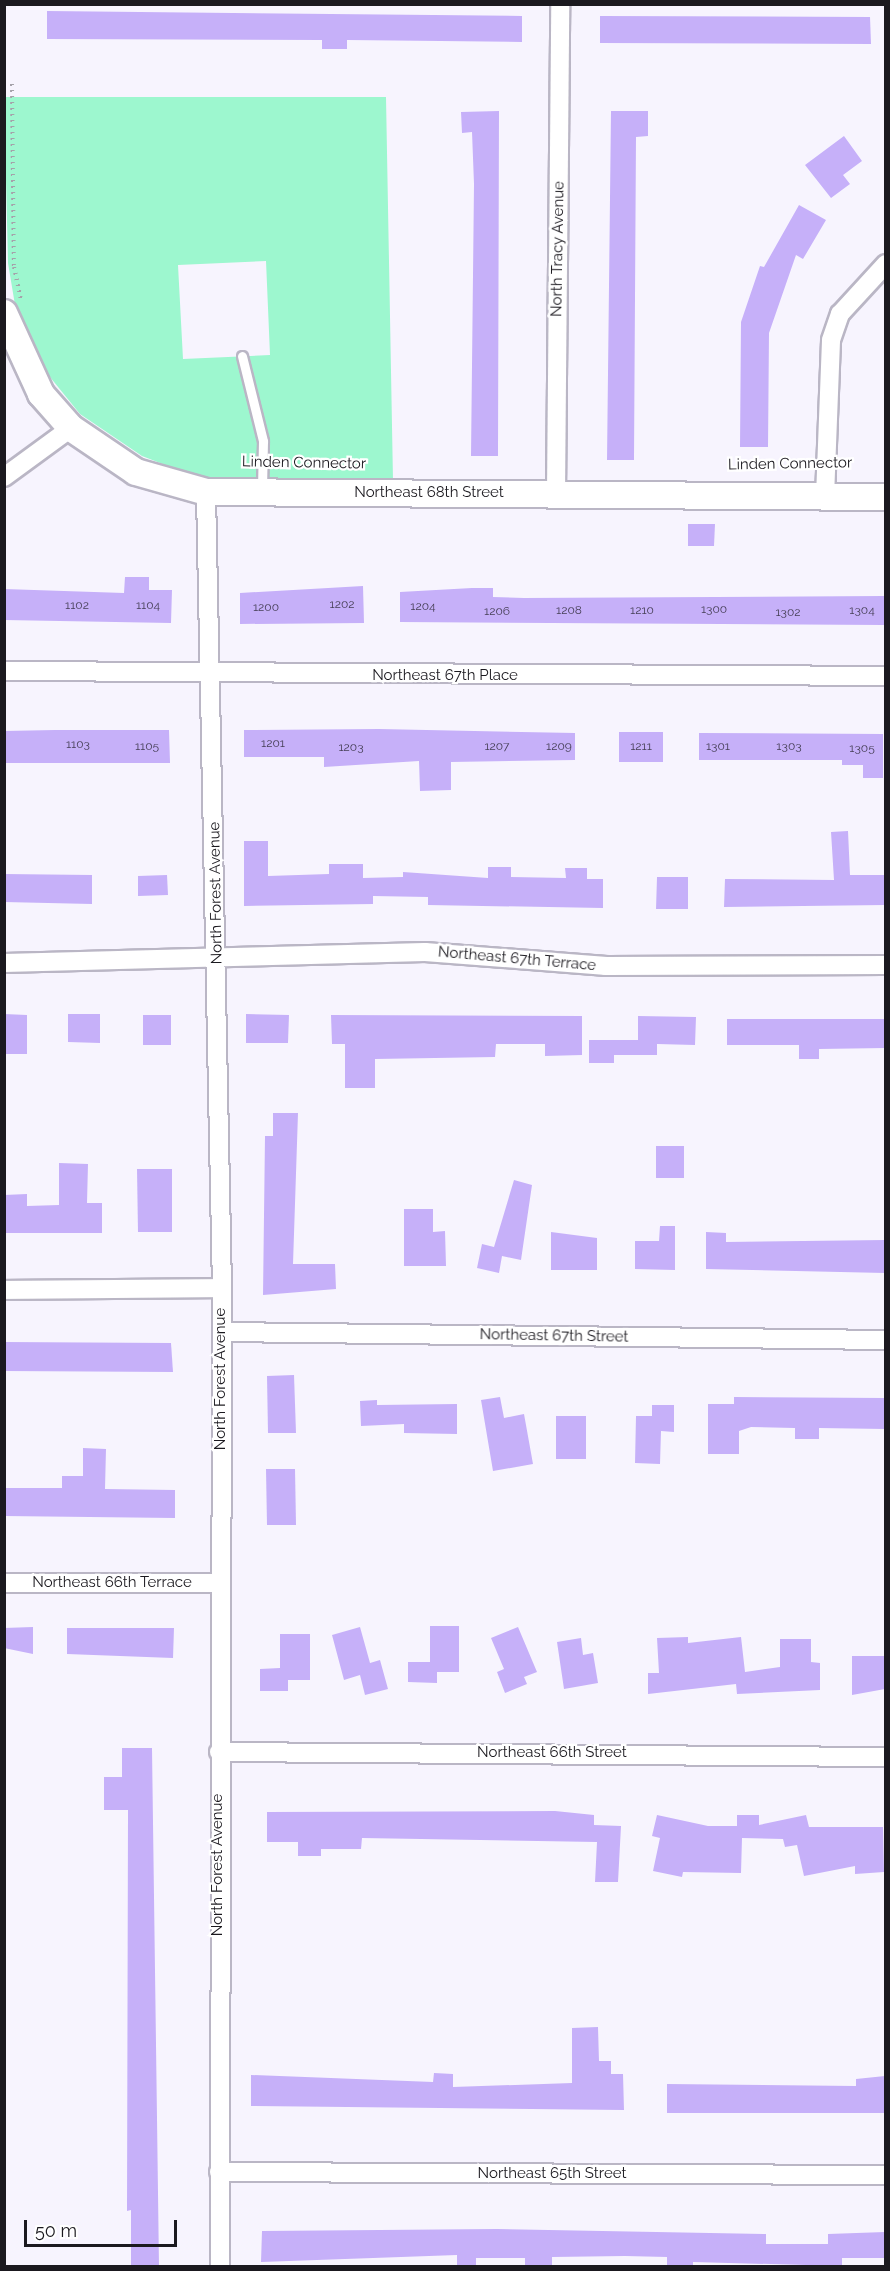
<!DOCTYPE html>
<style>
body{margin:0}
#map{position:relative;width:890px;height:2271px;overflow:hidden;background:#f7f4fe;font-family:Raleway,sans-serif}
div>[style]{position:absolute}
.green>*{inset:0;background:#9df7cf}
.building>*{inset:0;background:#c6b0f9}
.path>*{height:4px;margin-top:-2px;transform-origin:0;background:repeating-linear-gradient(90deg,#a5a2aa 0 1.5px,transparent 0 6px)}
.roads{filter:drop-shadow(2px 0 #bab6c5) drop-shadow(-2px 0 #bab6c5) drop-shadow(0 2px #bab6c5) drop-shadow(0 -2px #bab6c5)}
.lane>*{height:9px;margin:-4.5px;padding:0 4.5px;transform-origin:4.5px;border-radius:4.5px;background:#fff}
.street>*{height:18px;margin:-9px;padding:0 9px;transform-origin:9px;border-radius:9px;background:#fff}
.secondary>*{height:26px;margin:-13px;padding:0 13px;transform-origin:13px;border-radius:13px;background:#fff}
span{translate:-50% -50%;white-space:nowrap;text-align:center;line-height:1.15;-webkit-text-stroke:4.5px #fff;paint-order:stroke}
.number-label{font-size:12px;color:#463f56}
.number-label span{-webkit-text-stroke-width:0}
.street-label{font-size:15px;color:#1b191f}
.frame{position:absolute;inset:0;border:6px solid #1b191f;pointer-events:none}
.scale{position:absolute;left:24px;top:2220px;width:153px;height:27px;box-sizing:border-box;border:3px solid #1b191f;border-top:0;padding-left:8px;font-size:18px;line-height:21px;white-space:nowrap;color:#1b191f;-webkit-text-stroke:4px #fff;paint-order:stroke}
</style>
<div id="map">
<div class="green">
<div style="clip-path:polygon(evenodd,4px 97px,386px 97px,393px 480px,250px 482px,194px 476px,142px 456px,80px 414px,37px 361px,15px 305px,8px 263px,4px 97px,266px 261px,270px 355px,183px 359px,178px 265px,266px 261px)"></div>
</div>
<div class="building">
<div style="clip-path:polygon(47px 11px,522px 16px,522px 42px,347px 40px,347px 49px,322px 49px,322px 40px,47px 39px)"></div>
<div style="clip-path:polygon(600px 16px,870px 17px,871px 44px,600px 43px)"></div>
<div style="clip-path:polygon(499px 111px,498px 456px,471px 456px,474px 184px,472px 132px,462px 133px,461px 112px)"></div>
<div style="clip-path:polygon(611px 111px,648px 111px,648px 136px,636px 137px,634px 460px,607px 460px)"></div>
<div style="clip-path:polygon(844px 136px,862px 161px,843px 175px,850px 184px,831px 198px,805px 165px)"></div>
<div style="clip-path:polygon(799px 205px,826px 220px,803px 259px,796px 255px,769px 333px,768px 447px,740px 447px,741px 322px,760px 266px,764px 267px)"></div>
<div style="clip-path:polygon(688px 524px,715px 524px,714px 546px,688px 546px)"></div>
<div style="clip-path:polygon(125px 577px,149px 577px,149px 590px,172px 590px,171px 623px,4px 620px,4px 589px,124px 593px)"></div>
<div style="clip-path:polygon(363px 586px,364px 623px,240px 624px,240px 593px)"></div>
<div style="clip-path:polygon(472px 588px,493px 588px,493px 597px,524px 598px,884px 596px,884px 625px,400px 622px,400px 592px)"></div>
<div style="clip-path:polygon(379px 729px,575px 733px,575px 760px,451px 762px,451px 790px,420px 791px,419px 761px,324px 767px,324px 757px,244px 757px,244px 730px)"></div>
<div style="clip-path:polygon(55px 730px,169px 730px,170px 763px,4px 763px,4px 731px)"></div>
<div style="clip-path:polygon(619px 732px,663px 732px,663px 762px,619px 762px)"></div>
<div style="clip-path:polygon(699px 733px,883px 734px,883px 778px,863px 778px,863px 765px,842px 765px,842px 760px,699px 760px)"></div>
<div style="clip-path:polygon(848px 831px,850px 875px,885px 875px,885px 905px,724px 907px,725px 879px,834px 880px,831px 832px)"></div>
<div style="clip-path:polygon(244px 841px,268px 841px,268px 876px,329px 874px,329px 864px,363px 864px,363px 878px,403px 877px,403px 872px,488px 878px,488px 867px,511px 867px,511px 877px,566px 878px,565px 868px,587px 868px,587px 879px,603px 879px,603px 908px,428px 905px,428px 897px,373px 896px,373px 904px,244px 906px)"></div>
<div style="clip-path:polygon(4px 874px,92px 875px,92px 904px,4px 902px)"></div>
<div style="clip-path:polygon(167px 875px,168px 895px,138px 896px,138px 876px)"></div>
<div style="clip-path:polygon(657px 877px,688px 877px,688px 909px,656px 909px)"></div>
<div style="clip-path:polygon(4px 1014px,27px 1015px,27px 1054px,4px 1054px)"></div>
<div style="clip-path:polygon(68px 1014px,100px 1014px,100px 1043px,68px 1042px)"></div>
<div style="clip-path:polygon(246px 1014px,289px 1015px,288px 1043px,246px 1043px)"></div>
<div style="clip-path:polygon(143px 1015px,171px 1015px,171px 1045px,143px 1045px)"></div>
<div style="clip-path:polygon(331px 1015px,582px 1016px,582px 1055px,545px 1056px,545px 1044px,496px 1044px,495px 1057px,375px 1059px,375px 1088px,345px 1088px,345px 1044px,332px 1044px)"></div>
<div style="clip-path:polygon(638px 1016px,696px 1017px,695px 1045px,657px 1044px,657px 1055px,614px 1055px,614px 1063px,589px 1063px,589px 1040px,638px 1040px)"></div>
<div style="clip-path:polygon(727px 1019px,885px 1019px,885px 1048px,819px 1049px,819px 1059px,799px 1059px,799px 1045px,727px 1045px)"></div>
<div style="clip-path:polygon(273px 1113px,298px 1113px,293px 1264px,335px 1264px,336px 1289px,263px 1295px,265px 1136px,273px 1136px)"></div>
<div style="clip-path:polygon(656px 1146px,684px 1146px,684px 1178px,656px 1178px)"></div>
<div style="clip-path:polygon(59px 1163px,88px 1164px,87px 1203px,102px 1203px,102px 1233px,4px 1233px,4px 1195px,27px 1194px,27px 1206px,59px 1205px)"></div>
<div style="clip-path:polygon(137px 1169px,172px 1169px,172px 1232px,138px 1232px)"></div>
<div style="clip-path:polygon(514px 1180px,532px 1185px,521px 1260px,502px 1256px,499px 1273px,477px 1268px,482px 1244px,494px 1247px)"></div>
<div style="clip-path:polygon(404px 1209px,433px 1209px,433px 1232px,445px 1231px,446px 1266px,404px 1266px)"></div>
<div style="clip-path:polygon(660px 1226px,675px 1226px,675px 1270px,635px 1269px,635px 1241px,659px 1241px)"></div>
<div style="clip-path:polygon(551px 1232px,597px 1238px,597px 1270px,551px 1270px)"></div>
<div style="clip-path:polygon(706px 1232px,726px 1233px,726px 1242px,885px 1240px,885px 1273px,706px 1269px)"></div>
<div style="clip-path:polygon(4px 1342px,171px 1343px,173px 1372px,4px 1371px)"></div>
<div style="clip-path:polygon(294px 1375px,296px 1433px,268px 1433px,267px 1376px)"></div>
<div style="clip-path:polygon(500px 1397px,504px 1418px,524px 1414px,533px 1464px,493px 1471px,481px 1400px)"></div>
<div style="clip-path:polygon(734px 1397px,885px 1398px,885px 1429px,819px 1428px,819px 1439px,795px 1439px,795px 1428px,751px 1427px,739px 1431px,739px 1454px,708px 1454px,708px 1404px,734px 1404px)"></div>
<div style="clip-path:polygon(377px 1400px,377px 1405px,457px 1404px,457px 1434px,404px 1433px,404px 1424px,361px 1426px,360px 1401px)"></div>
<div style="clip-path:polygon(652px 1405px,674px 1405px,674px 1432px,661px 1431px,660px 1464px,635px 1463px,636px 1416px,652px 1416px)"></div>
<div style="clip-path:polygon(556px 1416px,586px 1416px,586px 1459px,556px 1459px)"></div>
<div style="clip-path:polygon(83px 1448px,106px 1449px,105px 1489px,175px 1490px,175px 1518px,4px 1516px,4px 1488px,62px 1488px,62px 1476px,83px 1476px)"></div>
<div style="clip-path:polygon(266px 1469px,295px 1469px,296px 1525px,267px 1525px)"></div>
<div style="clip-path:polygon(430px 1626px,459px 1626px,459px 1672px,437px 1672px,437px 1683px,408px 1682px,408px 1662px,430px 1662px)"></div>
<div style="clip-path:polygon(33px 1627px,33px 1654px,4px 1648px,4px 1628px)"></div>
<div style="clip-path:polygon(360px 1627px,370px 1663px,380px 1660px,388px 1689px,365px 1695px,360px 1675px,344px 1680px,332px 1635px)"></div>
<div style="clip-path:polygon(518px 1627px,537px 1672px,524px 1677px,527px 1684px,505px 1693px,497px 1672px,504px 1669px,491px 1638px)"></div>
<div style="clip-path:polygon(67px 1628px,174px 1628px,173px 1658px,67px 1654px)"></div>
<div style="clip-path:polygon(280px 1634px,310px 1634px,310px 1680px,288px 1680px,288px 1691px,260px 1691px,260px 1669px,280px 1668px)"></div>
<div style="clip-path:polygon(688px 1637px,688px 1643px,741px 1637px,745px 1672px,780px 1667px,780px 1639px,811px 1639px,811px 1662px,820px 1663px,820px 1690px,737px 1694px,736px 1684px,648px 1694px,648px 1673px,659px 1673px,657px 1638px)"></div>
<div style="clip-path:polygon(581px 1638px,583px 1655px,593px 1653px,598px 1683px,564px 1689px,557px 1642px)"></div>
<div style="clip-path:polygon(852px 1656px,885px 1656px,885px 1689px,852px 1695px)"></div>
<div style="clip-path:polygon(122px 1748px,152px 1748px,159px 2266px,131px 2266px,131px 2210px,127px 2211px,128px 1810px,104px 1810px,104px 1777px,122px 1777px)"></div>
<div style="clip-path:polygon(555px 1811px,594px 1815px,594px 1825px,621px 1826px,618px 1882px,595px 1882px,597px 1842px,362px 1838px,361px 1849px,321px 1849px,321px 1856px,298px 1856px,298px 1842px,267px 1842px,267px 1812px)"></div>
<div style="clip-path:polygon(657px 1815px,708px 1826px,737px 1826px,737px 1815px,759px 1815px,759px 1825px,806px 1815px,809px 1827px,883px 1827px,884px 1872px,855px 1874px,855px 1866px,804px 1876px,797px 1845px,785px 1847px,783px 1839px,742px 1838px,741px 1873px,683px 1872px,682px 1877px,653px 1871px,660px 1838px,652px 1836px)"></div>
<div style="clip-path:polygon(598px 2027px,599px 2061px,611px 2061px,611px 2074px,623px 2074px,624px 2110px,251px 2106px,251px 2075px,433px 2082px,434px 2073px,453px 2074px,453px 2087px,572px 2083px,572px 2028px)"></div>
<div style="clip-path:polygon(885px 2076px,885px 2113px,667px 2113px,667px 2084px,856px 2086px,856px 2079px)"></div>
<div style="clip-path:polygon(497px 2229px,766px 2234px,766px 2244px,828px 2244px,828px 2234px,885px 2232px,885px 2258px,842px 2258px,842px 2266px,693px 2262px,693px 2266px,667px 2266px,667px 2257px,625px 2256px,552px 2257px,552px 2266px,525px 2266px,525px 2258px,476px 2258px,476px 2266px,457px 2266px,457px 2255px,261px 2262px,262px 2231px)"></div>
</div>
<div class="path">
<div style="left:12px;top:84px;width:183px;rotate:89.4deg"></div>
<div style="left:14px;top:267px;width:33px;rotate:78deg"></div>
</div>
<div class="roads">
<div class="lane">
<div style="left:242px;top:356px;width:88px;rotate:76.1deg"></div>
<div style="left:263px;top:441px;width:49px;rotate:91.2deg"></div>
</div>
<div class="street">
<div style="left:4px;top:477px;width:83px;rotate:-36.2deg"></div>
<div style="left:206px;top:492px;width:796px;rotate:88.85deg"></div>
<div style="left:222px;top:1288px;width:978px;rotate:90.12deg"></div>
<div style="left:556px;top:494px;width:490px;rotate:-89.5deg"></div>
<div style="left:825px;top:497px;width:157px;rotate:-87.8deg"></div>
<div style="left:831px;top:340px;width:28px;rotate:-71deg"></div>
<div style="left:840px;top:314px;width:68px;rotate:-47.4deg"></div>
<div style="left:4px;top:671px;width:882px;rotate:0.32deg"></div>
<div style="left:4px;top:963px;width:421px;rotate:-1.5deg"></div>
<div style="left:425px;top:952px;width:182px;rotate:4.4deg"></div>
<div style="left:606px;top:966px;width:280px;rotate:-0.2deg"></div>
<div style="left:4px;top:1290px;width:218px;rotate:-0.5deg"></div>
<div style="left:222px;top:1332px;width:664px;rotate:0.69deg"></div>
<div style="left:4px;top:1583px;width:216px"></div>
<div style="left:219px;top:1752px;width:667px;rotate:0.43deg"></div>
<div style="left:219px;top:2172px;width:667px;rotate:0.26deg"></div>
</div>
<div class="secondary">
<div style="left:4px;top:313px;width:89px;rotate:65.4deg"></div>
<div style="left:41px;top:394px;width:45px;rotate:48.6deg"></div>
<div style="left:71px;top:428px;width:78px;rotate:34.1deg"></div>
<div style="left:136px;top:472px;width:73px;rotate:15.9deg"></div>
<div style="left:206px;top:492px;width:680px;rotate:0.42deg"></div>
</div>
</div>
<div class="number-label">
<span style="left:342px;top:605px">1202</span>
<span style="left:77px;top:606px">1102</span>
<span style="left:148px;top:606px">1104</span>
<span style="left:423px;top:607px">1204</span>
<span style="left:266px;top:608px">1200</span>
<span style="left:714px;top:610px">1300</span>
<span style="left:569px;top:611px">1208</span>
<span style="left:642px;top:611px">1210</span>
<span style="left:862px;top:611px">1304</span>
<span style="left:497px;top:612px">1206</span>
<span style="left:788px;top:613px">1302</span>
<span style="left:273px;top:744px">1201</span>
<span style="left:78px;top:745px">1103</span>
<span style="left:147px;top:747px">1105</span>
<span style="left:497px;top:747px">1207</span>
<span style="left:559px;top:747px">1209</span>
<span style="left:641px;top:747px">1211</span>
<span style="left:718px;top:747px">1301</span>
<span style="left:789px;top:747px">1303</span>
<span style="left:351px;top:748px">1203</span>
<span style="left:862px;top:749px">1305</span>
</div>
<div class="street-label">
<span style="left:558px;top:249px;rotate:-89deg">North Tracy Avenue</span>
<span style="left:304px;top:463px;rotate:1deg">Linden Connector</span>
<span style="left:790px;top:464px;rotate:-1deg">Linden Connector</span>
<span style="left:429px;top:493px">Northeast 68th Street</span>
<span style="left:445px;top:676px">Northeast 67th Place</span>
<span style="left:216px;top:893px;rotate:-91deg">North Forest Avenue</span>
<span style="left:517px;top:959px;rotate:5deg">Northeast 67th Terrace</span>
<span style="left:554px;top:1336px;rotate:1deg">Northeast 67th Street</span>
<span style="left:221px;top:1379px;rotate:-90deg">North Forest Avenue</span>
<span style="left:112px;top:1583px">Northeast 66th Terrace</span>
<span style="left:552px;top:1753px">Northeast 66th Street</span>
<span style="left:218px;top:1865px;rotate:-90deg">North Forest Avenue</span>
<span style="left:552px;top:2174px">Northeast 65th Street</span>
</div>
<div class="frame"></div>
<div class="scale">50 m</div>
</div>
